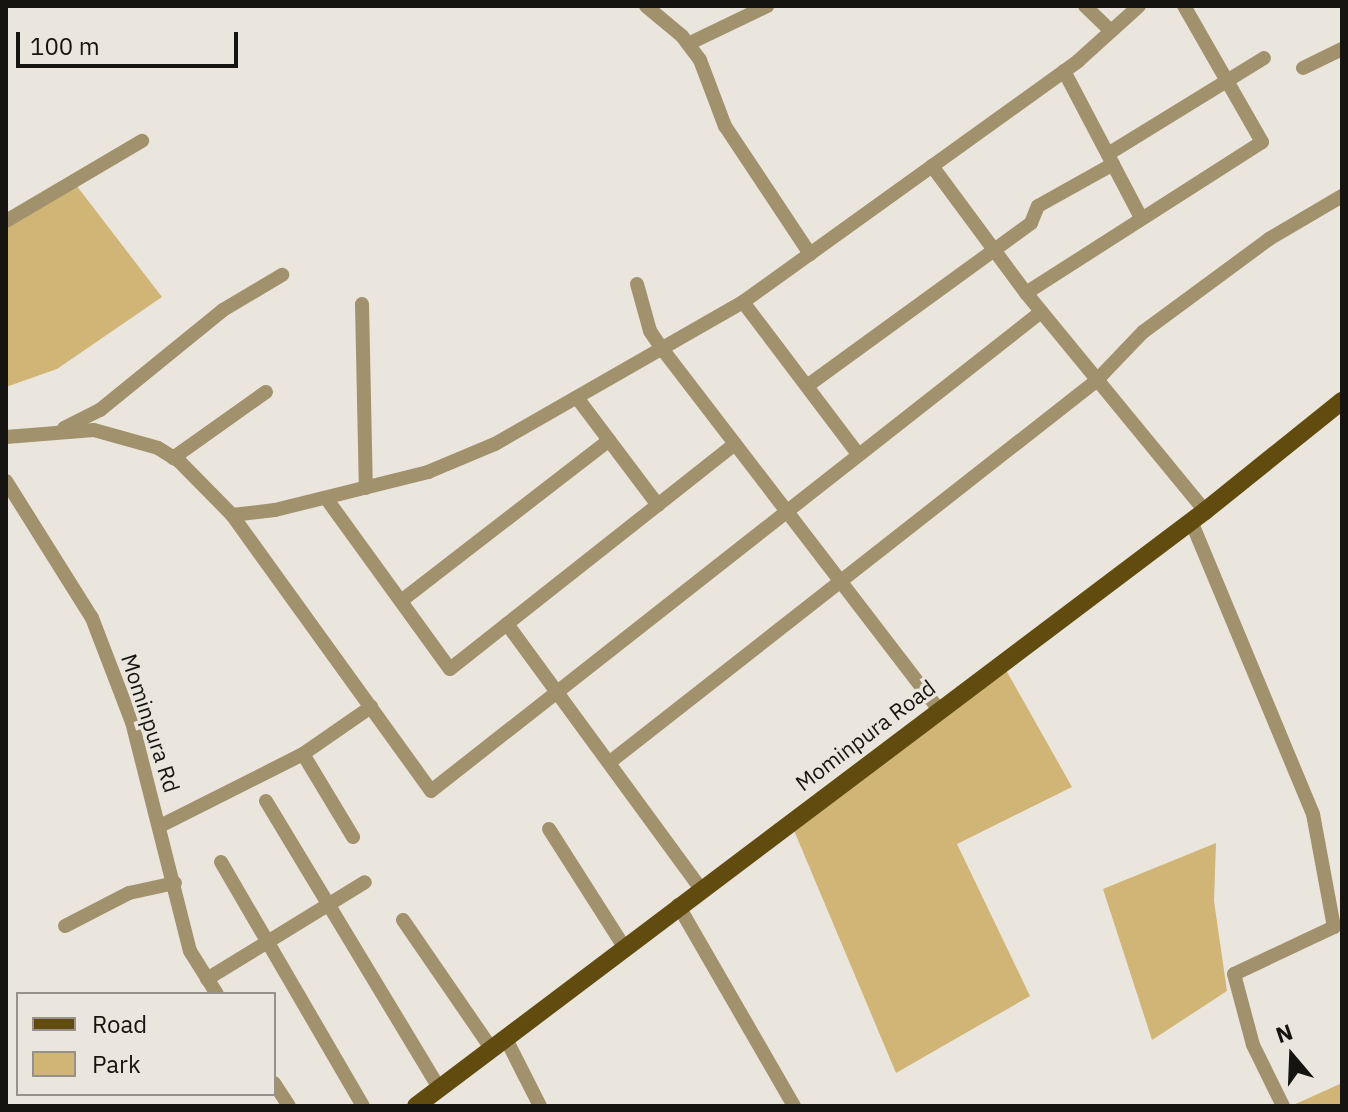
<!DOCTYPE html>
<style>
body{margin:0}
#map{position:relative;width:1348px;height:1112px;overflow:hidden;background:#ebe6dd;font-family:"IBM Plex Sans",sans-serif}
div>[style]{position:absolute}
.green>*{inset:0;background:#d1b577}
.minor>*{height:14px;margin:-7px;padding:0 7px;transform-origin:7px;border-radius:7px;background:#a1916d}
.major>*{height:18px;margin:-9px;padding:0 9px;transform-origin:9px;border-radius:9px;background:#614b0e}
span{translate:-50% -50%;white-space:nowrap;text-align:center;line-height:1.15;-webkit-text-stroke:7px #ebe6dd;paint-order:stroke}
.street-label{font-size:22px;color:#161411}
.frame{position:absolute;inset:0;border:8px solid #161411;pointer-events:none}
.legend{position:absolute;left:16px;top:992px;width:260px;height:104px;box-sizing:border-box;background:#ebe6dd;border:2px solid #96928b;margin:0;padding:10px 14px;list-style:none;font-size:24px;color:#161411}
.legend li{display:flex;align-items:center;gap:16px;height:40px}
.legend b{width:40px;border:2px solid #96928b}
.north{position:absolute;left:1252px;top:1016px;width:80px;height:80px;-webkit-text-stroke:6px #ebe6dd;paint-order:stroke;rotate:341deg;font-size:22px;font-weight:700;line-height:32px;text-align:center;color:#161411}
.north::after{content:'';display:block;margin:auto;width:28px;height:36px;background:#161411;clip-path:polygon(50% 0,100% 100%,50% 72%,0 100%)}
.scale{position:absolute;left:16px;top:32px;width:222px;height:36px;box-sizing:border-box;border:4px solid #161411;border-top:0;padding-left:10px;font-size:24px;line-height:28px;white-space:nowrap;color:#161411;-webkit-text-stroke:6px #ebe6dd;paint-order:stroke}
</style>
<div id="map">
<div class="green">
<div style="clip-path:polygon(73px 181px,162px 297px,57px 369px,6px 387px,6px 221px)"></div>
<div style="clip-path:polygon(1002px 663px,1072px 787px,957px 844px,1030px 996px,896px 1073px,790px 821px)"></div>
<div style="clip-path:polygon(1216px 843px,1214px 901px,1227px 991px,1152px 1040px,1103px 889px)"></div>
<div style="clip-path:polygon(1342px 1083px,1342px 1106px,1291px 1106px)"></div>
</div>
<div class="minor">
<div style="left:646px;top:6px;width:47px;rotate:39.8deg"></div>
<div style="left:682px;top:36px;width:30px;rotate:53deg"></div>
<div style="left:700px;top:60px;width:71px;rotate:69.3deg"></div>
<div style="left:725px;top:126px;width:154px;rotate:56.4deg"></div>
<div style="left:1085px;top:6px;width:36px;rotate:44deg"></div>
<div style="left:688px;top:44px;width:88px;rotate:-25.7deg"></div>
<div style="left:1303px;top:68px;width:43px;rotate:-26deg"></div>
<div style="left:1064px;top:71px;width:164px;rotate:62.3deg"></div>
<div style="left:1108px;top:154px;width:183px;rotate:-31.6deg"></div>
<div style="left:932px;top:166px;width:158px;rotate:53.5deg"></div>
<div style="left:1026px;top:293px;width:282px;rotate:50.6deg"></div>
<div style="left:6px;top:221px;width:158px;rotate:-30.5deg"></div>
<div style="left:637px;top:284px;width:49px;rotate:74.5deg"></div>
<div style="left:650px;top:331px;width:23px;rotate:56deg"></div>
<div style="left:663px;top:350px;width:454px;rotate:52.5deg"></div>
<div style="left:1026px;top:293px;width:280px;rotate:-32.6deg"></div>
<div style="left:1262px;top:142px;width:157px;rotate:-119.8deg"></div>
<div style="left:743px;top:302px;width:189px;rotate:52.9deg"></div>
<div style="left:362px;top:304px;width:184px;rotate:88.8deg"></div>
<div style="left:807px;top:386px;width:277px;rotate:-36deg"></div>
<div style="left:1031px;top:223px;width:18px;rotate:-68deg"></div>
<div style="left:1038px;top:206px;width:86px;rotate:-29.2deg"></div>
<div style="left:578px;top:399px;width:133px;rotate:53deg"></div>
<div style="left:64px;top:428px;width:40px;rotate:-26.6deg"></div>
<div style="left:100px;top:410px;width:159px;rotate:-39.1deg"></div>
<div style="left:223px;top:310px;width:69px;rotate:-30.7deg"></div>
<div style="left:6px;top:437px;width:88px;rotate:-4.5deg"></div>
<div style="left:94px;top:430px;width:66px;rotate:15.7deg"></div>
<div style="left:158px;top:448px;width:26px;rotate:32deg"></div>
<div style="left:180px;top:462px;width:74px;rotate:45.5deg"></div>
<div style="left:232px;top:515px;width:43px;rotate:-6.6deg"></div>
<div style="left:275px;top:510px;width:158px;rotate:-13.9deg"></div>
<div style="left:428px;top:472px;width:73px;rotate:-22.7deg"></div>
<div style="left:495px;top:444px;width:286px;rotate:-29.8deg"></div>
<div style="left:743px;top:302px;width:413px;rotate:-35.7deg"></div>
<div style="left:1078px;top:61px;width:82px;rotate:-42deg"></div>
<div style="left:173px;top:458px;width:114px;rotate:-35.4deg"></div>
<div style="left:6px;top:481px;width:162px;rotate:57.9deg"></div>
<div style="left:92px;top:618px;width:111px;rotate:69deg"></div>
<div style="left:132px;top:722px;width:236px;rotate:75.8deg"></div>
<div style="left:190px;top:951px;width:51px;rotate:57.9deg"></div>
<div style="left:326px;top:498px;width:211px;rotate:54.1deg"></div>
<div style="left:450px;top:669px;width:363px;rotate:-38.3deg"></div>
<div style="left:232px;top:515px;width:340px;rotate:54.2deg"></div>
<div style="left:431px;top:791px;width:776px;rotate:-38.14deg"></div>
<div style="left:1191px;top:521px;width:317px;rotate:67.4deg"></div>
<div style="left:1313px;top:814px;width:115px;rotate:79.5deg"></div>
<div style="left:1334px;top:927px;width:110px;rotate:154.8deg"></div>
<div style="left:1234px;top:974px;width:73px;rotate:75deg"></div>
<div style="left:1253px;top:1045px;width:68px;rotate:63.8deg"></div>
<div style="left:401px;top:601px;width:263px;rotate:-37.7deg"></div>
<div style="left:507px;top:624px;width:327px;rotate:53.8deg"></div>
<div style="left:303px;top:754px;width:97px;rotate:58.9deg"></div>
<div style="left:610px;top:762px;width:618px;rotate:-38.09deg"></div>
<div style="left:1096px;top:381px;width:68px;rotate:-46.2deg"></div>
<div style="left:1143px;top:332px;width:157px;rotate:-36.4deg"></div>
<div style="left:1269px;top:239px;width:85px;rotate:-30.5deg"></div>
<div style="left:266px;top:801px;width:335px;rotate:58.9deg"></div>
<div style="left:160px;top:826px;width:160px;rotate:-26.7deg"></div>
<div style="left:303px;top:754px;width:83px;rotate:-34.7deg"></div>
<div style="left:549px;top:829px;width:138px;rotate:57.5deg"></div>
<div style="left:221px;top:862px;width:282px;rotate:59.8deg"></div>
<div style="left:678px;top:905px;width:232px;rotate:60deg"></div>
<div style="left:403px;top:920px;width:155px;rotate:55.5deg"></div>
<div style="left:65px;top:926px;width:72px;rotate:-27.3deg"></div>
<div style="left:129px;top:893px;width:47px;rotate:-12.3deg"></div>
<div style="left:207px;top:979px;width:185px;rotate:-31.5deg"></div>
<div style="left:505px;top:1037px;width:77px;rotate:63.1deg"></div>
<div style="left:274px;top:1083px;width:27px;rotate:57deg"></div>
</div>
<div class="major">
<div style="left:416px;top:1106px;width:988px;rotate:-37.02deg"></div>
<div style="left:1205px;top:511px;width:176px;rotate:-38.8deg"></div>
</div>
<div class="street-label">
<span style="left:151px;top:723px;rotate:72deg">Mominpura Rd</span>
<span style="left:865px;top:735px;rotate:-37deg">Mominpura Road</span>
</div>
<div class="frame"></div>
<ul class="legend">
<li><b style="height:10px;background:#614b0e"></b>Road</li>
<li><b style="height:22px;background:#d1b577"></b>Park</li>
</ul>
<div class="north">N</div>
<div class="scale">100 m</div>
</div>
